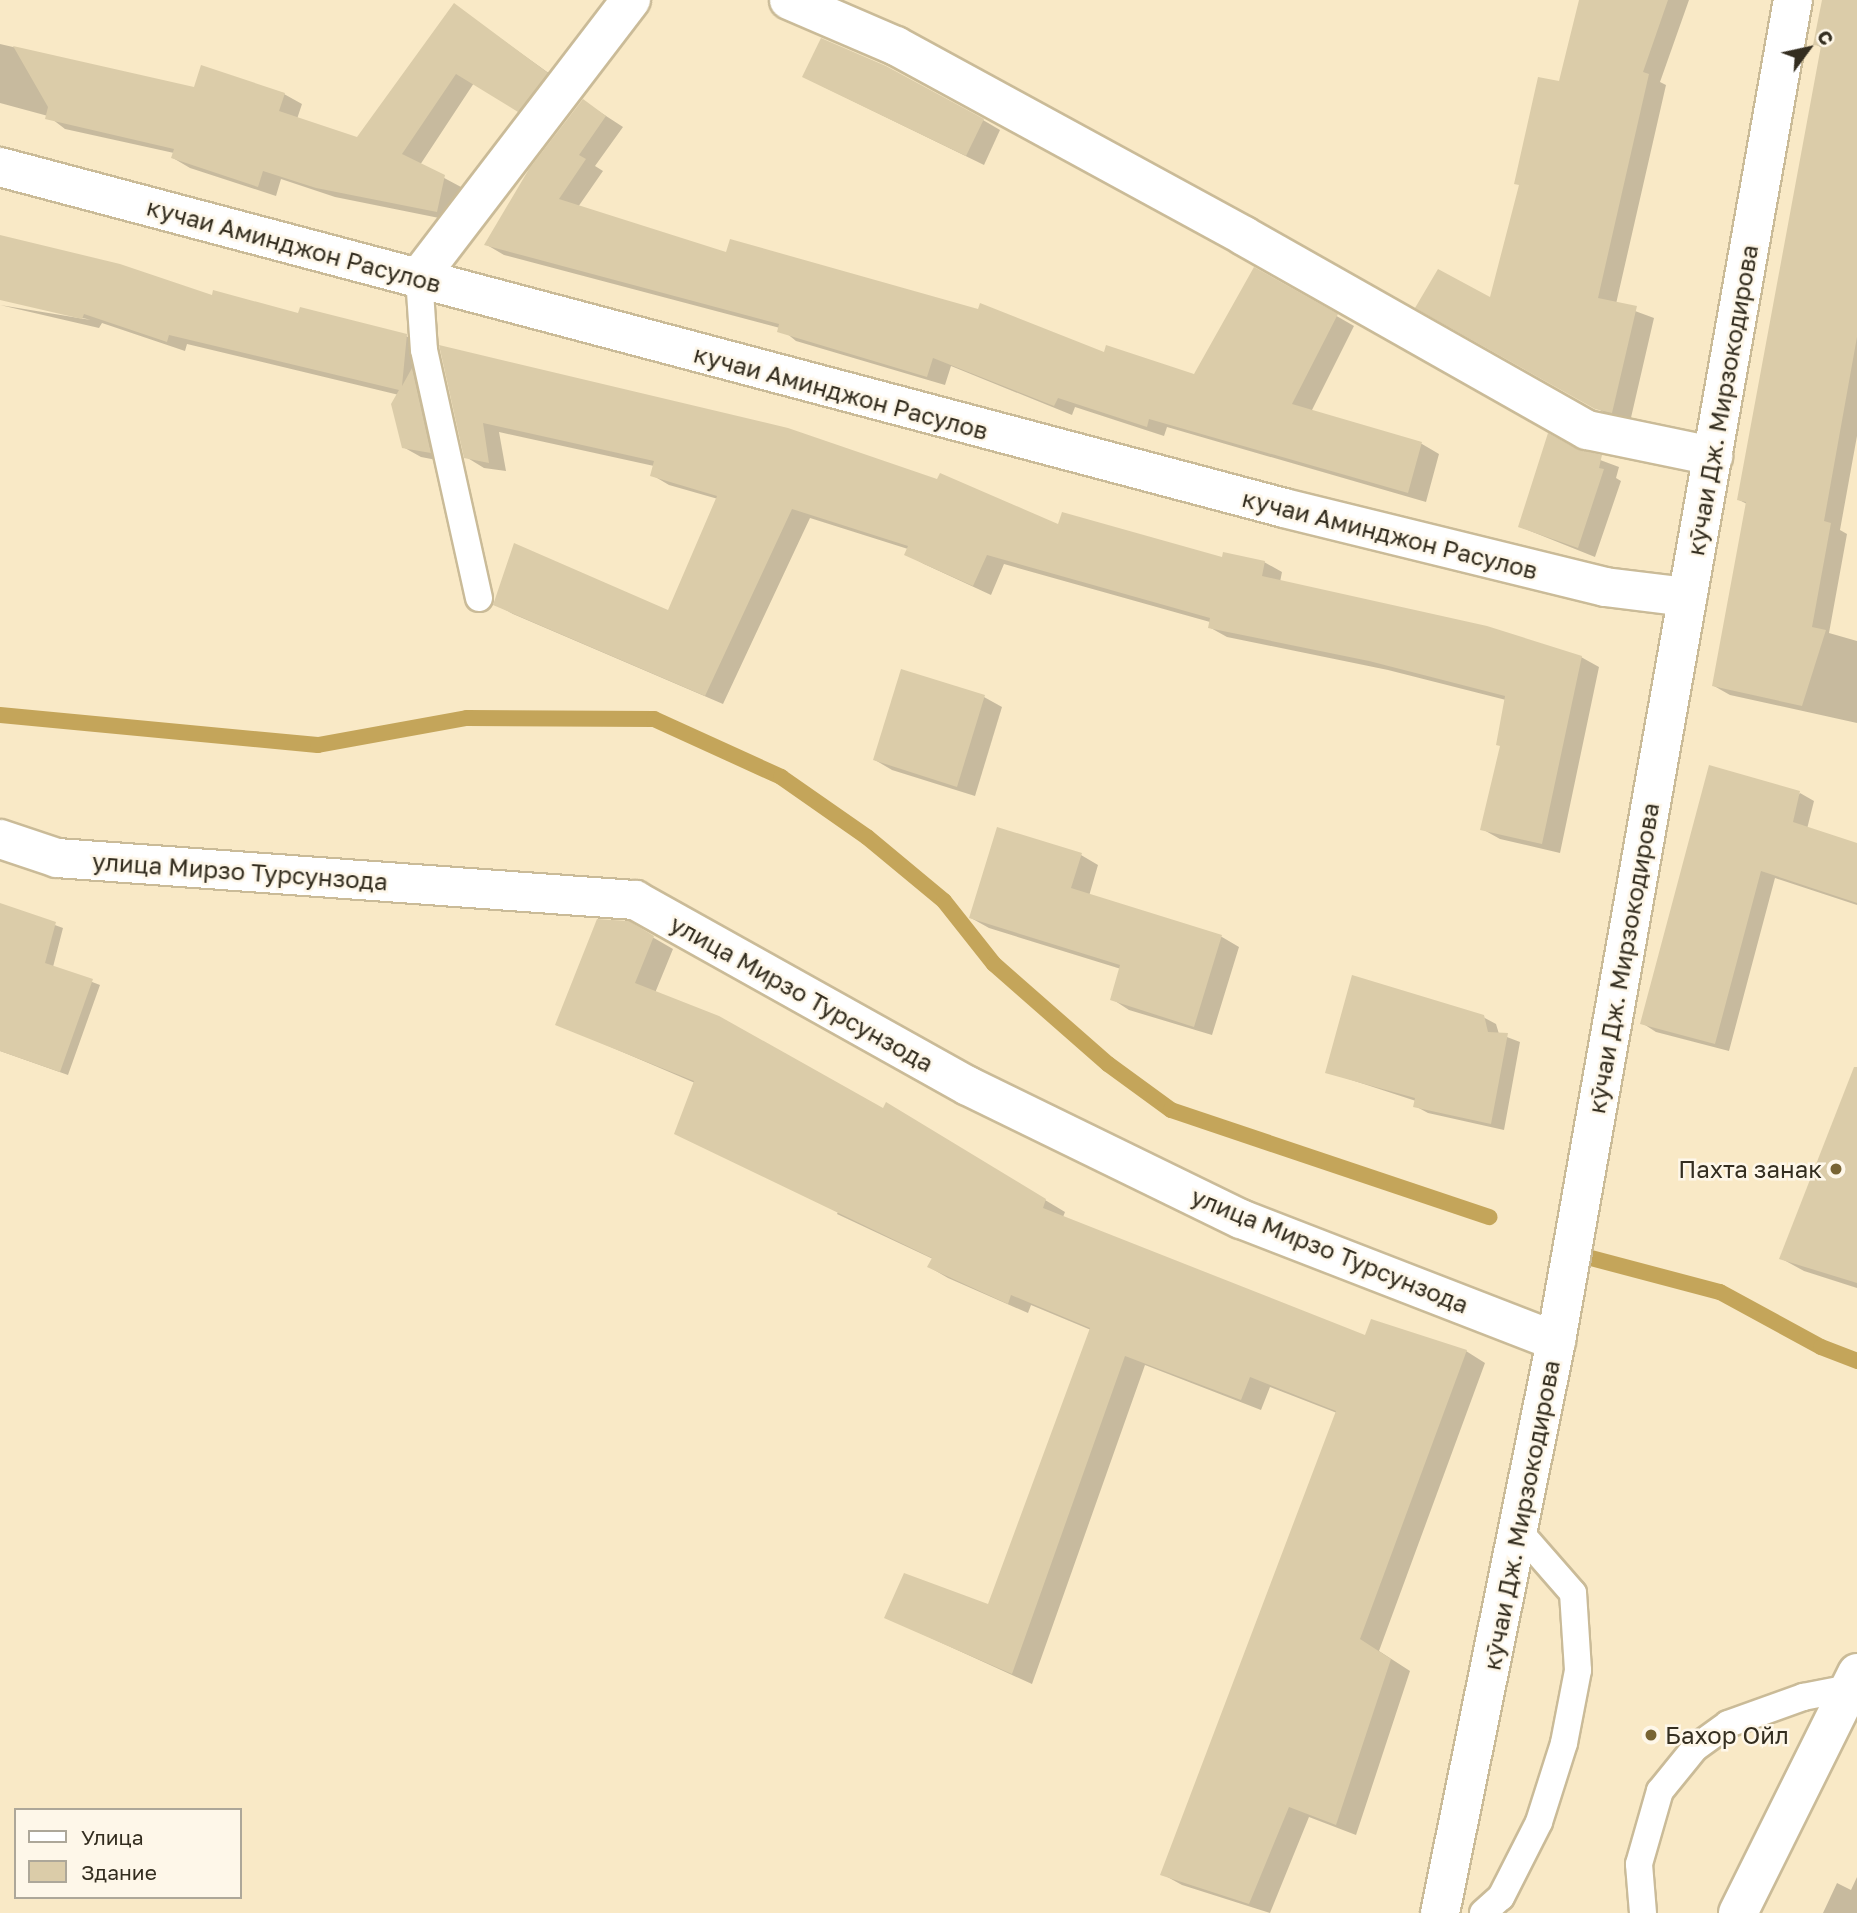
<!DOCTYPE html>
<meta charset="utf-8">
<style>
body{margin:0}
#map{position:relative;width:1857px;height:1913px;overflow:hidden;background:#f9e9c6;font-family:"Golos Text",sans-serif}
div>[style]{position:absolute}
.shadow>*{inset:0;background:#0003}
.stream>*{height:16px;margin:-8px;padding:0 8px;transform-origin:8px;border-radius:8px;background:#c4a55a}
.building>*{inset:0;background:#dbcca9}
.roads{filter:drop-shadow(2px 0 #cabb98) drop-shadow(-2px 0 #cabb98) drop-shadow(0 2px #cabb98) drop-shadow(0 -2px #cabb98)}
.service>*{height:26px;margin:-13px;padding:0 13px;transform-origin:13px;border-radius:13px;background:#fff}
.pedestrian>*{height:38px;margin:-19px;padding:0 19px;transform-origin:19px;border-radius:19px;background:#fff}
.minor>*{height:38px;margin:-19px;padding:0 19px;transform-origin:19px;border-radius:19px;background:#fff}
.tertiary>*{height:38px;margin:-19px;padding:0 19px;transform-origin:19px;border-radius:19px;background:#fff}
.dots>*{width:19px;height:19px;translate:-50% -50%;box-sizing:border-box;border:4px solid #fef7e9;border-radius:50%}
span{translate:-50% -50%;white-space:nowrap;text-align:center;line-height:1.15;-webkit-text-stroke:5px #fef7e9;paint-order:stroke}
.street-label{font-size:24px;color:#342e20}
.poi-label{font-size:24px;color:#342e20}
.right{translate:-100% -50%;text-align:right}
.left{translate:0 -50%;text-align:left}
.legend{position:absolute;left:14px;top:1808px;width:228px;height:91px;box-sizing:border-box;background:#fef7e9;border:2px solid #ada799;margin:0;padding:9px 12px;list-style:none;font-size:21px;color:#342e20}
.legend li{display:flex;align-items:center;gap:14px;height:35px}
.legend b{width:35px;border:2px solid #ada799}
.north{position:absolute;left:1773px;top:14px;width:70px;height:70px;-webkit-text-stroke:5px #fef7e9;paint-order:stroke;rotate:57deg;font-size:19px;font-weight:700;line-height:28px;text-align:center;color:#342e20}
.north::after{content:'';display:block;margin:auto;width:24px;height:32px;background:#342e20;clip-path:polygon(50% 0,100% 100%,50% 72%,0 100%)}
</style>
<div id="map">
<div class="shadow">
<div style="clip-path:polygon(1581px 0,1689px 0,1660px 82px,1666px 85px,1616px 304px,1654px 318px,1630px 422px,1614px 418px,1418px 307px,1491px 299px,1561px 83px)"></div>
<div style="clip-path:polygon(1823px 0,1857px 0,1857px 436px,1840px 530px,1847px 534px,1829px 633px,1857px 641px,1857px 723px,1730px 695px,1714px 686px,1747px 504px,1739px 500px,1822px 48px,1815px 44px)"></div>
<div style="clip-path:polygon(455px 6px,564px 84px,536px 121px,474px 83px,420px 165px,461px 187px,454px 221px,335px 197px,281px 179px,276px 196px,190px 168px,173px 158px,174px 153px,65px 129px,48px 116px,0 103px,0 44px,195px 89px,284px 94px,302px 104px,297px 119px,358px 139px)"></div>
<div style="clip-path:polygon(822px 86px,983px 120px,1000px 130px,984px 165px)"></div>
<div style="clip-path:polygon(583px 101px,623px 127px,595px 166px,603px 171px,578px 207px,727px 254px,1105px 354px,1194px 376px,1255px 269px,1354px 326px,1311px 412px,1422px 444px,1439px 454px,1426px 502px,1167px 427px,1164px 436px,1075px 407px,1072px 415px,951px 366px,945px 385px,796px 341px,780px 328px,504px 255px,487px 245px)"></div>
<div style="clip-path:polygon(0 237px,213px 297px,406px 336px,424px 346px,447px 462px,421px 457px,403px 447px,399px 395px,187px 344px,185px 351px,102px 323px,99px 328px,0 305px,91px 320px,0 298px)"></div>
<div style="clip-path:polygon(442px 347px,1059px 527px,1223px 559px,1264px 562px,1282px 572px,1280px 582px,1581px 657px,1599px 667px,1560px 853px,1500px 839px,1482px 829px,1501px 746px,1506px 700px,1388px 670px,1227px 637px,1209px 627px,1210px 622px,1004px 564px,991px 595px,924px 564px,906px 554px,908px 549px,810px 518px,723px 704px,513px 614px,495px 604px,669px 612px,718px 499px,669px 485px,652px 475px,654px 466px,499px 432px,506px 471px,484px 468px,466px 457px)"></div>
<div style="clip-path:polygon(1576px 451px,1619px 467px,1616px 478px,1621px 481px,1595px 557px,1520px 527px)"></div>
<div style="clip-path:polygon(984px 697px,1002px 707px,975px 796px,892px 770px,875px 760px)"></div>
<div style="clip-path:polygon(1800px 793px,1814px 801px,1807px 829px,1857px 845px,1857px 905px,1775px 878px,1729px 1051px,1656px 1032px,1642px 1023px)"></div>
<div style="clip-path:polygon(1081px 855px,1098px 865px,1089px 896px,1222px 937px,1239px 947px,1212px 1035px,1129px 1010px,1112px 999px,1121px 969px,989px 928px,971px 918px)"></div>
<div style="clip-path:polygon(0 905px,63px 928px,53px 967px,100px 985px,68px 1075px,0 1051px)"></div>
<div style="clip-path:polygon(628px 923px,673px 949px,655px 993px,884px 1111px,905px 1116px,1065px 1212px,1063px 1217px,1366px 1338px,1466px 1351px,1485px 1363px,1379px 1651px,1410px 1671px,1356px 1835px,1309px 1817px,1270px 1913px,1182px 1885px,1162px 1874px,1337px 1413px,1270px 1387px,1261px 1410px,1145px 1365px,1032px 1684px,887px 1618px,989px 1606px,1091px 1330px,1031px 1305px,1028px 1313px,948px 1278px,929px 1267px,933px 1259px,837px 1214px,839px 1210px,695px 1083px,557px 1024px)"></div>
<div style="clip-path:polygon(1483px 1017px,1496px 1024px,1499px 1034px,1520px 1042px,1504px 1130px,1428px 1113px,1415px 1106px,1416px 1101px,1327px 1072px)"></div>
<div style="clip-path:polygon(1857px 1081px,1857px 1288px,1804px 1271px,1782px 1259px)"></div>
<div style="clip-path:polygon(1857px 1877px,1857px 1913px,1823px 1913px,1837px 1883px,1851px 1890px)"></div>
</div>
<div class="stream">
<div style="left:0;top:715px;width:319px;rotate:5.4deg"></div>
<div style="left:318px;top:745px;width:151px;rotate:-10.3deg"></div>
<div style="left:467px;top:718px;width:187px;rotate:0.3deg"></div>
<div style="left:654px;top:719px;width:140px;rotate:24.5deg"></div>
<div style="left:781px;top:777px;width:105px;rotate:34.9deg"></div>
<div style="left:867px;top:837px;width:100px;rotate:39.7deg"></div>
<div style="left:944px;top:901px;width:80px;rotate:51.6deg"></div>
<div style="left:994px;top:964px;width:152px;rotate:41.3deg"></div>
<div style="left:1108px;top:1064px;width:78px;rotate:36.1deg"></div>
<div style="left:1171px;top:1110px;width:336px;rotate:18.6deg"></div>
<div style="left:1591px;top:1258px;width:133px;rotate:14.8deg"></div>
<div style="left:1720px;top:1292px;width:115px;rotate:28.6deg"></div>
<div style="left:1821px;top:1347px;width:39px;rotate:21deg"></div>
</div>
<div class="building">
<div style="clip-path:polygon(1579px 0,1668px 0,1643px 72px,1649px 74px,1598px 298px,1637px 306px,1612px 413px,1595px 409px,1415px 308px,1438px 269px,1490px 297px,1519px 185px,1514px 184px,1538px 77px,1559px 81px)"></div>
<div style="clip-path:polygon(1822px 0,1857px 0,1857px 337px,1824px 521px,1831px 523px,1812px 627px,1826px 630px,1802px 706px,1712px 686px,1746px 502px,1737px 500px,1821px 46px,1813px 45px)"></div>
<div style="clip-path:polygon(454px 3px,548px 73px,518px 112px,456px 74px,402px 154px,445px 175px,437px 212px,316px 188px,263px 171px,258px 187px,171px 158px,174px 149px,45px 119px,48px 107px,13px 46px,194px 87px,201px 65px,285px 93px,279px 111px,357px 137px)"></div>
<div style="clip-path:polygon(821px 38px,886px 66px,984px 119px,966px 156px,802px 77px)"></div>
<div style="clip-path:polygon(583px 99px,606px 116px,579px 155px,586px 159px,559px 199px,726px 252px,730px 239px,978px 309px,980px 303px,1104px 352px,1106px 345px,1194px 374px,1254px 267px,1338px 314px,1292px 404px,1422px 442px,1408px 493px,1149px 419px,1147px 427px,1058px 398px,1054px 406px,933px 358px,927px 377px,777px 332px,779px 324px,484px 245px,529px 169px)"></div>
<div style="clip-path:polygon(0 235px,120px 264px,212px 295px,213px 290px,298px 313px,300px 307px,407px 334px,402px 386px,412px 368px,431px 453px,402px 448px,391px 404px,399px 390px,169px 335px,167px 342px,84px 314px,82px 319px,0 300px)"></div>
<div style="clip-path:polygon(439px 345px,788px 428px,937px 479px,940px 473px,1058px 524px,1062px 512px,1222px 557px,1223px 552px,1265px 561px,1262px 576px,1487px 626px,1582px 656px,1542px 844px,1480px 830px,1500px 746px,1496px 745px,1505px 696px,1369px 661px,1208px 628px,1210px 618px,987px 555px,973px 586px,904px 555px,908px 546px,792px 509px,705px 696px,493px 605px,514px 543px,668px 610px,717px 496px,650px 476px,654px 461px,483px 423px,489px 463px,464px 458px)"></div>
<div style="clip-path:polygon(1548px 433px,1577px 449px,1602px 455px,1599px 468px,1604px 469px,1578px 548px,1518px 527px)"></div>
<div style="clip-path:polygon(901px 669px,985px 695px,957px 787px,873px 760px)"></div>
<div style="clip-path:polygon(1709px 765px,1800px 791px,1793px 822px,1857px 843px,1857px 903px,1761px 871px,1715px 1044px,1640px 1024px)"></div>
<div style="clip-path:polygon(997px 827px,1082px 853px,1071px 888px,1222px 935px,1194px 1027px,1110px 1000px,1120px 965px,969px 918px)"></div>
<div style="clip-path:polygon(0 903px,56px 922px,45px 963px,93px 979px,60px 1072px,0 1051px)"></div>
<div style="clip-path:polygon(597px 919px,629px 921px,654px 936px,635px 983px,719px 1016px,883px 1108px,886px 1102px,1046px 1199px,1043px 1208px,1365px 1335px,1371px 1319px,1467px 1350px,1360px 1639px,1391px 1659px,1336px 1825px,1289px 1807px,1249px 1904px,1160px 1875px,1336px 1411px,1250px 1377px,1241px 1400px,1125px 1356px,1012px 1674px,884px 1618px,904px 1573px,988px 1604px,1090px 1328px,1011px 1295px,1008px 1304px,927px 1267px,932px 1258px,674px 1134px,694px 1081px,555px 1025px)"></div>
<div style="clip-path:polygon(1352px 975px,1484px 1015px,1488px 1032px,1508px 1033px,1491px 1124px,1413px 1107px,1415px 1098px,1325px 1073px)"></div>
<div style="clip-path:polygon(1854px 1067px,1857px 1067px,1857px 1283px,1779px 1259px)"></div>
</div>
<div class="roads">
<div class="service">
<div style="left:419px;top:277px;width:73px;rotate:86.1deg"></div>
<div style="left:424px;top:350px;width:254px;rotate:77.5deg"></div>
<div style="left:1483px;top:1913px;width:24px;rotate:-42deg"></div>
<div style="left:1501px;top:1897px;width:84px;rotate:-63.1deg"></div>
<div style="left:1539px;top:1822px;width:83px;rotate:-72.4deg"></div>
<div style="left:1564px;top:1743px;width:74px;rotate:-79.1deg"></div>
<div style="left:1578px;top:1670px;width:77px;rotate:-93.7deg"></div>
<div style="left:1573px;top:1593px;width:84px;rotate:-131.1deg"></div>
<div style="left:1643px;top:1913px;width:49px;rotate:-94.7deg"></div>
<div style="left:1639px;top:1864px;width:76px;rotate:-74deg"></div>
<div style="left:1660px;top:1791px;width:55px;rotate:-50.9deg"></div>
<div style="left:1695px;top:1748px;width:41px;rotate:-36deg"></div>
<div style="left:1728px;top:1724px;width:80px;rotate:-19.8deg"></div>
<div style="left:1803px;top:1697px;width:47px;rotate:-11.1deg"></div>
</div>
<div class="pedestrian">
<div style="left:1244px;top:236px;width:394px;rotate:29.5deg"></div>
<div style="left:1587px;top:430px;width:129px;rotate:11.7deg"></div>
</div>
<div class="minor">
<div style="left:789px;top:0;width:116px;rotate:23.3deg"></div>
<div style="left:896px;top:46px;width:396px;rotate:28.6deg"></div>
<div style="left:0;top:167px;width:1329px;rotate:14.87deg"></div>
<div style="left:1284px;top:508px;width:331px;rotate:13.8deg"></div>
<div style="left:1605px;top:587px;width:83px;rotate:7deg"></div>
<div style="left:419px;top:277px;width:349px;rotate:-52.6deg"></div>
<div style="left:0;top:839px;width:60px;rotate:18.4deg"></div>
<div style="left:57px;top:858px;width:580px;rotate:4.16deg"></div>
<div style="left:635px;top:900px;width:381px;rotate:29.2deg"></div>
<div style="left:968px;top:1086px;width:304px;rotate:26deg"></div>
<div style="left:1241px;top:1219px;width:338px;rotate:21.2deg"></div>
</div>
<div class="tertiary">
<div style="left:1440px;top:1913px;width:584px;rotate:-78.54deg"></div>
<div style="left:1556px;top:1341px;width:1362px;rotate:-79.98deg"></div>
<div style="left:1738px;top:1913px;width:268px;rotate:-63.6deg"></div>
</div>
</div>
<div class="dots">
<div style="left:1836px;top:1169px;background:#786433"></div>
<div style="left:1651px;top:1735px;background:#786433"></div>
</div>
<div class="street-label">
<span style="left:294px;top:245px;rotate:15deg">кучаи Аминджон Расулов</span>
<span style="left:841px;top:392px;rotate:15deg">кучаи Аминджон Расулов</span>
<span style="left:1722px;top:400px;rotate:-80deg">кӯчаи Дж. Мирзокодирова</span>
<span style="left:1390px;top:534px;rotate:14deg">кучаи Аминджон Расулов</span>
<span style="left:240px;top:871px;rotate:4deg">улица Мирзо Турсунзода</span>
<span style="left:1623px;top:958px;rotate:-80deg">кӯчаи Дж. Мирзокодирова</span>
<span style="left:802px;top:993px;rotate:29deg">улица Мирзо Турсунзода</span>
<span style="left:1330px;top:1250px;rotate:22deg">улица Мирзо Турсунзода</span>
<span style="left:1521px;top:1515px;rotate:-79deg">кӯчаи Дж. Мирзокодирова</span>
</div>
<div class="poi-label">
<span class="right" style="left:1822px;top:1169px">Пахта занак</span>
<span class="left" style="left:1665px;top:1735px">Бахор Ойл</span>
</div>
<ul class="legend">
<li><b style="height:9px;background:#fff"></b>Улица</li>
<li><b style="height:19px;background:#dbcca9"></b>Здание</li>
</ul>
<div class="north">С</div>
</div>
